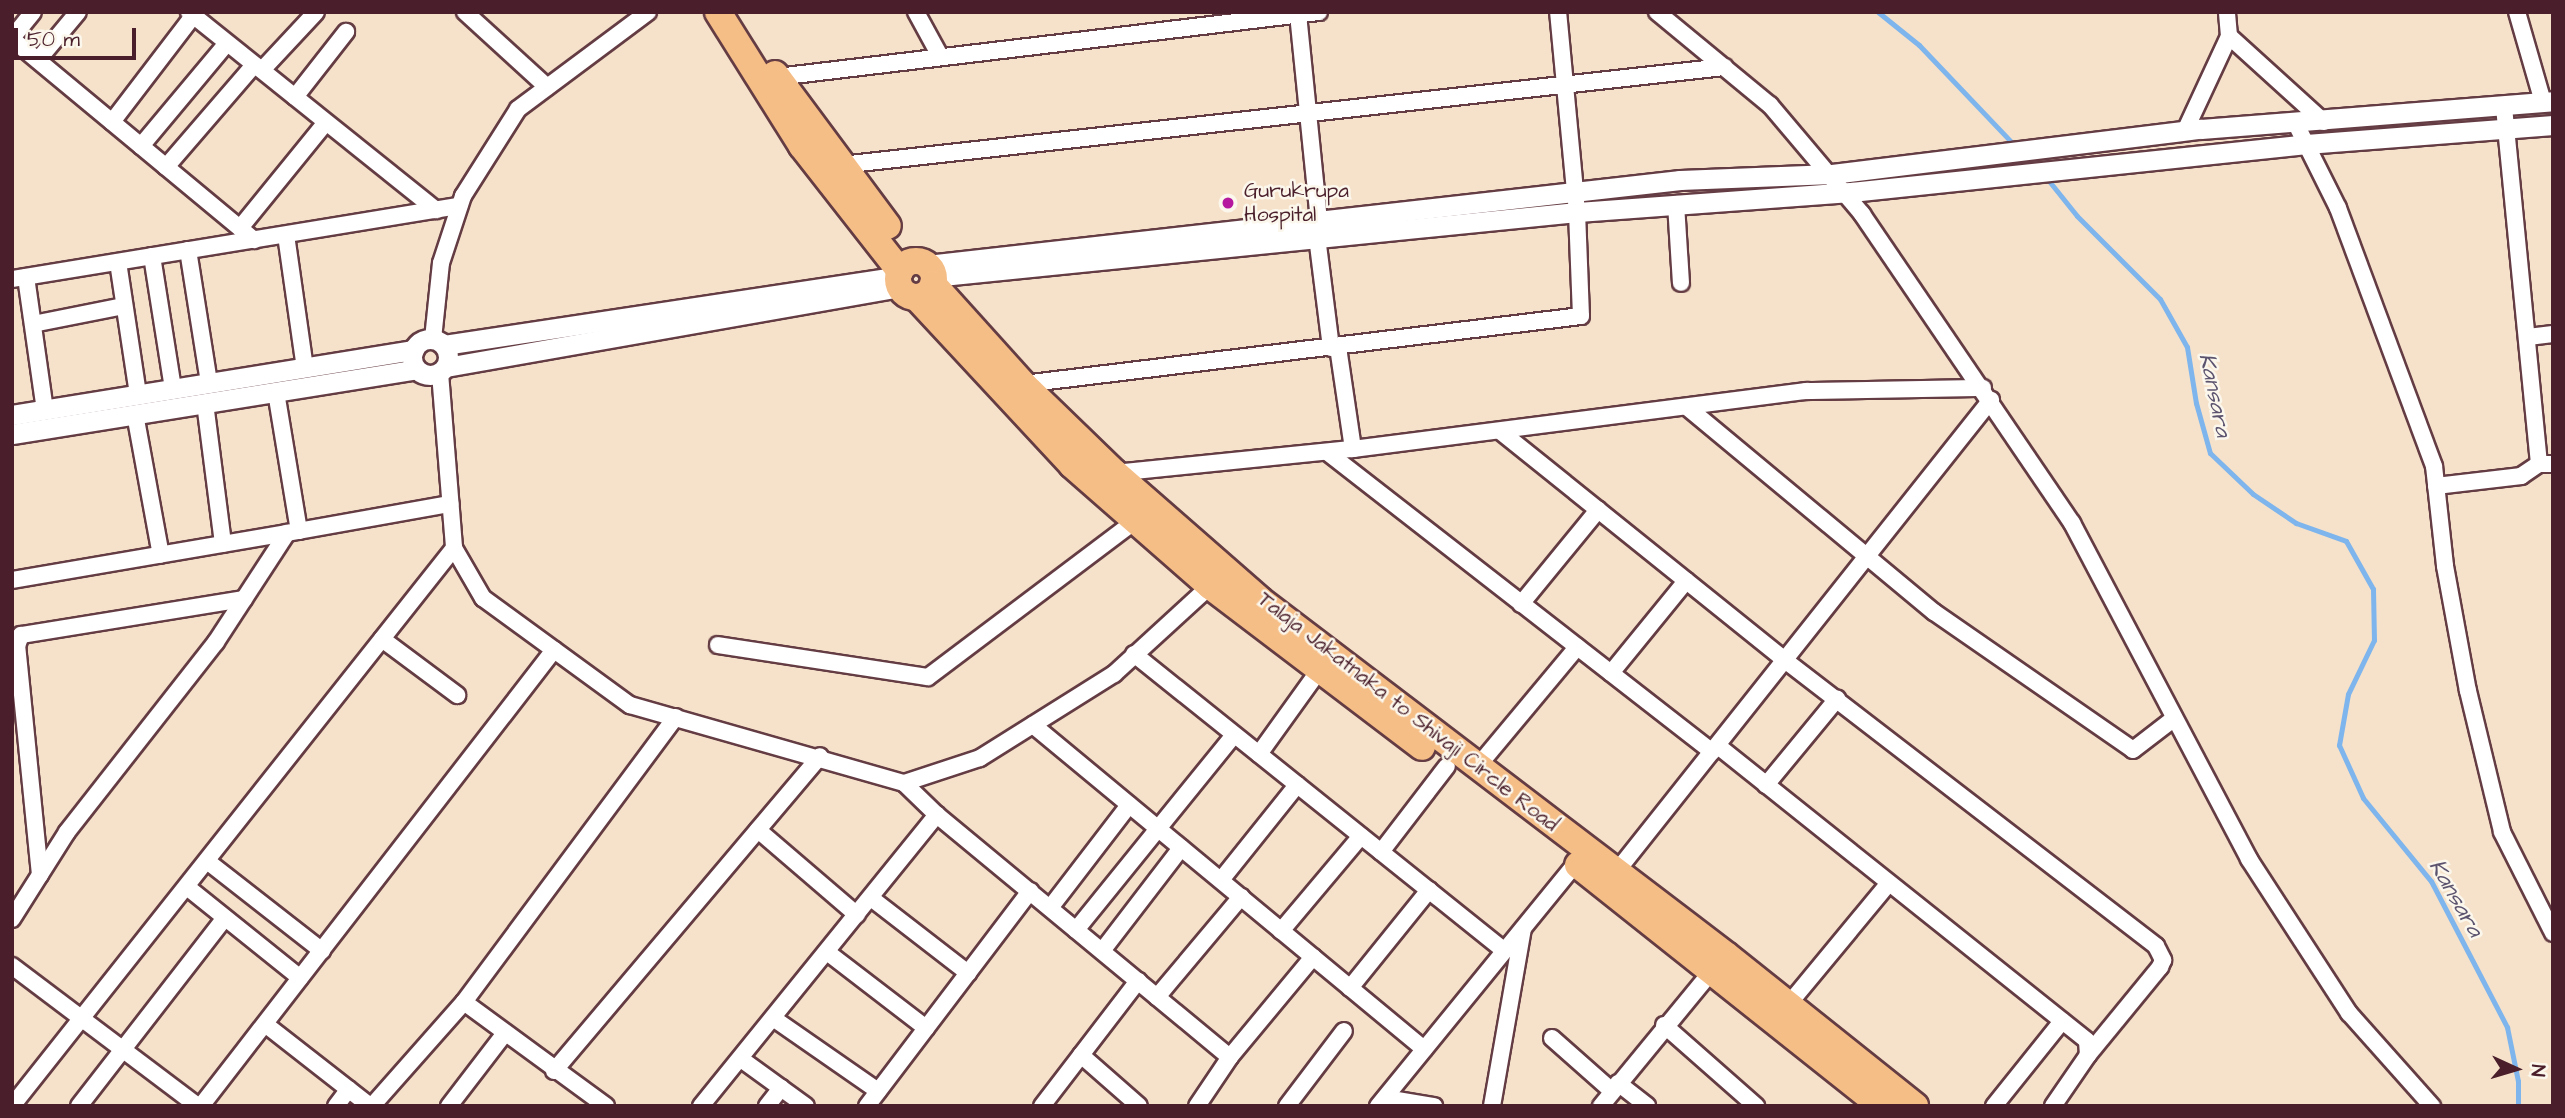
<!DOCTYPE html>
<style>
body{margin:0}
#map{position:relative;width:2565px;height:1118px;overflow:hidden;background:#f6e2ca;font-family:"Architects Daughter",sans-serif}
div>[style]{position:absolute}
.stream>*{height:5px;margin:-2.5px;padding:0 2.5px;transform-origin:2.5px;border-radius:2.5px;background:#7eb5ed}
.roads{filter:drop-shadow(2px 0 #643c43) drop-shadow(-2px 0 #643c43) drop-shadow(0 2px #643c43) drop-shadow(0 -2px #643c43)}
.minor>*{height:16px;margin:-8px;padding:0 8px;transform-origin:8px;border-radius:8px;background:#fff}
.tertiary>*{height:19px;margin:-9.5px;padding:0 9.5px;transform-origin:9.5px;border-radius:9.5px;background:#fff}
.tertiary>.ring{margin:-9.5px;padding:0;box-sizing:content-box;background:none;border:19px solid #fff;border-radius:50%}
.trunk>*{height:26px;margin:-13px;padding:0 13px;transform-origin:13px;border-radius:13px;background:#f6be87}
.trunk>.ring{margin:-13px;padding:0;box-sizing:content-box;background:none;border:26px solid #f6be87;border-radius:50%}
.dots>*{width:19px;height:19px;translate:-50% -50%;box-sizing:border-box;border:4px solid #fbf7ec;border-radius:50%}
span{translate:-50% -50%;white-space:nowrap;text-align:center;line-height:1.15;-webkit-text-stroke:5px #fbf7ec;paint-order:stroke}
.poi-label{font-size:21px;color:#4a1f2b}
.left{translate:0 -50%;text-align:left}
.street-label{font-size:21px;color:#4a1f2b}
.water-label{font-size:23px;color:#5c546f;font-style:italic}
.frame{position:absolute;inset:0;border:14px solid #4a1f2b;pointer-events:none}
.north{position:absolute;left:2481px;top:1034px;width:70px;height:70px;-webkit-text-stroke:5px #fbf7ec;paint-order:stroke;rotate:94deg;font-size:19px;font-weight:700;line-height:28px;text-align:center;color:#4a1f2b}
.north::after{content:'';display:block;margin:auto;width:24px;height:32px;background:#4a1f2b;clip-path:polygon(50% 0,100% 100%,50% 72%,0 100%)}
.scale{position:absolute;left:14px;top:28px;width:122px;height:32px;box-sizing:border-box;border:4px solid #4a1f2b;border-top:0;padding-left:9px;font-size:21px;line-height:24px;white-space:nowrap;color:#4a1f2b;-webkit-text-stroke:5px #fbf7ec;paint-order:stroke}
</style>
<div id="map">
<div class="stream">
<div style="left:1878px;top:12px;width:53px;rotate:38.8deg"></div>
<div style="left:1919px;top:45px;width:141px;rotate:46.4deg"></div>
<div style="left:2045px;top:176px;width:51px;rotate:51.3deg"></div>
<div style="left:2077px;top:216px;width:117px;rotate:45deg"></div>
<div style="left:2160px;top:299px;width:55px;rotate:60.6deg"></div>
<div style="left:2187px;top:347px;width:57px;rotate:80.9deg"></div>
<div style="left:2196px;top:403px;width:52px;rotate:74.4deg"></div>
<div style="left:2210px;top:453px;width:59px;rotate:43.6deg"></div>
<div style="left:2253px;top:494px;width:52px;rotate:34deg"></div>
<div style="left:2296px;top:523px;width:53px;rotate:19.8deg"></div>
<div style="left:2346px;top:541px;width:55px;rotate:60.6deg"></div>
<div style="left:2373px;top:589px;width:51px;rotate:88.9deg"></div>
<div style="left:2374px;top:640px;width:60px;rotate:115.7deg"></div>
<div style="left:2348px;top:694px;width:52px;rotate:100deg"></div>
<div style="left:2339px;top:745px;width:58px;rotate:65.6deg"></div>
<div style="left:2363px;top:798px;width:107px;rotate:50.7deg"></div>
<div style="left:2431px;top:881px;width:165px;rotate:62.5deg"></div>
<div style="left:2507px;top:1027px;width:55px;rotate:78.5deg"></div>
<div style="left:2518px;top:1081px;width:25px;rotate:90deg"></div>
</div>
<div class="roads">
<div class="minor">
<div style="left:189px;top:12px;width:317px;rotate:38.7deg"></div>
<div style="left:465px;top:12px;width:111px;rotate:42.4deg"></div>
<div style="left:916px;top:12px;width:50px;rotate:61.4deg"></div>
<div style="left:1657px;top:12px;width:146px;rotate:39.5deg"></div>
<div style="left:1770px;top:105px;width:143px;rotate:49.8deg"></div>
<div style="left:1862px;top:214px;width:374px;rotate:55.8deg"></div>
<div style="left:2072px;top:523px;width:380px;rotate:62.2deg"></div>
<div style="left:2249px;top:859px;width:184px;rotate:57deg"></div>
<div style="left:2349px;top:1013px;width:125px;rotate:48.3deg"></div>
<div style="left:2517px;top:12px;width:94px;rotate:73.9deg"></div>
<div style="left:1298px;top:14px;width:207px;rotate:84.2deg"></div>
<div style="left:2229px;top:36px;width:128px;rotate:42.2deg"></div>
<div style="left:12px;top:38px;width:33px;rotate:-51deg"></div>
<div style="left:12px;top:39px;width:315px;rotate:39.7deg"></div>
<div style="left:38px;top:60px;width:62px;rotate:-50.2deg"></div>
<div style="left:262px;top:70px;width:79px;rotate:-47deg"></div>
<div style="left:777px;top:77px;width:546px;rotate:-6.84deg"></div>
<div style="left:295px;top:97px;width:83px;rotate:-51.9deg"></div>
<div style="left:2504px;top:107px;width:359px;rotate:84.4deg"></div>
<div style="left:2539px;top:464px;width:14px"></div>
<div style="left:112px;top:122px;width:138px;rotate:-52.6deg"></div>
<div style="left:2296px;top:124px;width:94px;rotate:63.4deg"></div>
<div style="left:2338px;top:208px;width:275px;rotate:69.6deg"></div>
<div style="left:2434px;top:466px;width:101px;rotate:83.7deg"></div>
<div style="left:2445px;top:566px;width:127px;rotate:79.6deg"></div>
<div style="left:2468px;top:691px;width:145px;rotate:76.4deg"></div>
<div style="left:2502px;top:832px;width:113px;rotate:63.2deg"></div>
<div style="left:2185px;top:131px;width:105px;rotate:-65.1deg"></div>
<div style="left:2229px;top:36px;width:24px;rotate:-95deg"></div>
<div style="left:141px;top:146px;width:134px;rotate:-50.1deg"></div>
<div style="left:841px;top:165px;width:889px;rotate:-6.33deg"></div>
<div style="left:166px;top:167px;width:135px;rotate:-49.2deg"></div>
<div style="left:1676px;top:204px;width:79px;rotate:86.4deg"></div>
<div style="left:240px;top:228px;width:136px;rotate:-50.9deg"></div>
<div style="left:1316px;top:229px;width:120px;rotate:82.8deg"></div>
<div style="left:286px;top:235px;width:134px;rotate:81.9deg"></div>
<div style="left:188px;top:250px;width:135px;rotate:81deg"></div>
<div style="left:152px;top:256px;width:135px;rotate:81deg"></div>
<div style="left:118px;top:262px;width:134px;rotate:81.4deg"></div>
<div style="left:26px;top:277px;width:134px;rotate:81.9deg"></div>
<div style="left:12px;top:279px;width:453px;rotate:-9.3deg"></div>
<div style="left:33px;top:324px;width:93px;rotate:-11.2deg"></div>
<div style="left:2528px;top:337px;width:25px;rotate:-7deg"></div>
<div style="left:433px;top:339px;width:76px;rotate:-84deg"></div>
<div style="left:441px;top:263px;width:71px;rotate:-71.8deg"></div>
<div style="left:463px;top:196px;width:103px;rotate:-57.7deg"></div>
<div style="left:518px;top:109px;width:162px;rotate:-36.7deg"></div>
<div style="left:1338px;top:347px;width:103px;rotate:81.6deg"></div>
<div style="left:440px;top:373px;width:176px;rotate:85.4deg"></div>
<div style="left:454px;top:548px;width:58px;rotate:59.9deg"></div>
<div style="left:483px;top:598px;width:182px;rotate:36.1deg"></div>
<div style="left:630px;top:705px;width:285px;rotate:15.9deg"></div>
<div style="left:904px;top:783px;width:80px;rotate:-18.2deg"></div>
<div style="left:980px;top:758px;width:158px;rotate:-32.1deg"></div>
<div style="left:1114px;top:674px;width:130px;rotate:-42.5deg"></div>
<div style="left:1023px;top:384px;width:562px;rotate:-6.95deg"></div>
<div style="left:1581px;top:316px;width:104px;rotate:-92.2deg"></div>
<div style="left:1577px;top:212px;width:201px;rotate:-95.4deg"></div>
<div style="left:276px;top:392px;width:141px;rotate:80.6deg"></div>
<div style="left:205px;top:403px;width:142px;rotate:82.7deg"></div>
<div style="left:1687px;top:407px;width:321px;rotate:39.7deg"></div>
<div style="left:1934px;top:612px;width:242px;rotate:34.7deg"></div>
<div style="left:2133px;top:750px;width:49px;rotate:-37.6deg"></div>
<div style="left:135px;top:414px;width:143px;rotate:79.6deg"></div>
<div style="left:1500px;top:431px;width:367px;rotate:38.8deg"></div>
<div style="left:1786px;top:661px;width:467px;rotate:37.6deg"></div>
<div style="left:2156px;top:946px;width:16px;rotate:63deg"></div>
<div style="left:2163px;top:960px;width:8px;rotate:113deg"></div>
<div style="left:2160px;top:967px;width:114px;rotate:129.3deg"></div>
<div style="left:1327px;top:452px;width:488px;rotate:37.9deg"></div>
<div style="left:1115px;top:473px;width:239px;rotate:-5.8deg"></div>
<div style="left:1353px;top:449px;width:457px;rotate:-7.3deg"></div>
<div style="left:1806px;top:391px;width:177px;rotate:-1deg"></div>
<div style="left:2436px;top:486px;width:86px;rotate:-6.7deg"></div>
<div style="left:2521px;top:476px;width:22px;rotate:-34deg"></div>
<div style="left:12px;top:580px;width:279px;rotate:-9.7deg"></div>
<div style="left:1521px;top:604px;width:122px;rotate:-50.7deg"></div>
<div style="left:382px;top:639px;width:94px;rotate:36.7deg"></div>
<div style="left:718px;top:645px;width:212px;rotate:8.7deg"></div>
<div style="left:928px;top:677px;width:259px;rotate:-37deg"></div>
<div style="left:1134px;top:654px;width:473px;rotate:38.7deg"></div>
<div style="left:1611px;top:673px;width:119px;rotate:-50.8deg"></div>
<div style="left:1033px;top:725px;width:508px;rotate:39.65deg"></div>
<div style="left:1718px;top:746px;width:472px;rotate:38.6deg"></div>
<div style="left:2087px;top:1041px;width:14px;rotate:86deg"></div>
<div style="left:2088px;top:1055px;width:62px;rotate:124.5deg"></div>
<div style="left:1259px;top:754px;width:105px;rotate:-54.3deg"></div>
<div style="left:1478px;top:766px;width:155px;rotate:-50.2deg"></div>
<div style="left:904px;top:783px;width:46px;rotate:44.1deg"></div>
<div style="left:937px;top:815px;width:380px;rotate:39.6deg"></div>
<div style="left:1230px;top:1057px;width:130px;rotate:-50.3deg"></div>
<div style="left:1766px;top:785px;width:112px;rotate:-50.5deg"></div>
<div style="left:758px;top:830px;width:130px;rotate:40.6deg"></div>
<div style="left:1381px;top:852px;width:108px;rotate:-52.5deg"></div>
<div style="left:207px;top:861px;width:146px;rotate:38deg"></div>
<div style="left:40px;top:875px;width:230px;rotate:-95.7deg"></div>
<div style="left:17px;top:646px;width:12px;rotate:-70deg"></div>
<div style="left:21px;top:635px;width:226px;rotate:-9.2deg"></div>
<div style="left:1613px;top:876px;width:608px;rotate:-51.55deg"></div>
<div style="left:1221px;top:880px;width:122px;rotate:-51.3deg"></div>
<div style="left:187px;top:887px;width:145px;rotate:38.8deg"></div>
<div style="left:871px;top:898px;width:123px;rotate:37.7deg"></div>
<div style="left:1050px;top:908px;width:130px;rotate:-52.5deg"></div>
<div style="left:12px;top:919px;width:103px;rotate:-57.7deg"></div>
<div style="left:67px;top:832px;width:241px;rotate:-51.9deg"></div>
<div style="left:216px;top:642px;width:130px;rotate:-56.9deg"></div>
<div style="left:287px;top:533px;width:166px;rotate:-10.1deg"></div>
<div style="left:1076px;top:930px;width:251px;rotate:-51deg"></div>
<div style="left:1281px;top:931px;width:124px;rotate:-49.9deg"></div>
<div style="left:1102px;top:951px;width:130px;rotate:-52.5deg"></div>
<div style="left:827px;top:952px;width:125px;rotate:37.5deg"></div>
<div style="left:12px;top:966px;width:233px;rotate:37deg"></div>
<div style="left:1350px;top:988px;width:126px;rotate:-51.1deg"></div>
<div style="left:1157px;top:997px;width:131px;rotate:-50deg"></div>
<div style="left:1788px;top:1005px;width:158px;rotate:-50.4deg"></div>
<div style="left:773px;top:1018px;width:128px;rotate:34.8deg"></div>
<div style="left:265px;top:1024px;width:133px;rotate:38deg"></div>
<div style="left:1664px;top:1025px;width:123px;rotate:41.4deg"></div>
<div style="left:1552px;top:1038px;width:80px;rotate:41.5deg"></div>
<div style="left:1081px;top:1055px;width:77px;rotate:41.3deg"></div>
<div style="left:741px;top:1059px;width:80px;rotate:35.9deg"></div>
<div style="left:554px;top:1071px;width:412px;rotate:-49.8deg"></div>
<div style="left:1618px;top:1083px;width:37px;rotate:38deg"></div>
<div style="left:1385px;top:1098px;width:50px;rotate:9.3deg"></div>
<div style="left:12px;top:1106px;width:712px;rotate:-51.62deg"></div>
<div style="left:79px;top:1106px;width:238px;rotate:-52.2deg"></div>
<div style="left:201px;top:1106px;width:577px;rotate:-52.26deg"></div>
<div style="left:336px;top:1106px;width:21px;rotate:-53deg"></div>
<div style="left:372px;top:1106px;width:139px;rotate:-48.5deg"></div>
<div style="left:449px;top:1106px;width:92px;rotate:-52.5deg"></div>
<div style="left:606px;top:1106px;width:176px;rotate:-143.8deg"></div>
<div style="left:464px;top:1002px;width:355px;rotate:-53.4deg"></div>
<div style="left:701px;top:1106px;width:375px;rotate:-51deg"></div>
<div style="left:767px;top:1106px;width:23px;rotate:-52deg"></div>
<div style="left:867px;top:1106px;width:270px;rotate:-52.8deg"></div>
<div style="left:1042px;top:1106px;width:158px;rotate:-52.5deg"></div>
<div style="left:1197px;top:1106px;width:59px;rotate:-56deg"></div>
<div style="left:1287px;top:1106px;width:94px;rotate:-52.8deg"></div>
<div style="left:1378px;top:1106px;width:321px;rotate:-50.8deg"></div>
<div style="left:1492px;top:1106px;width:180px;rotate:-80.1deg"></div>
<div style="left:1601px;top:1106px;width:173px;rotate:-50.6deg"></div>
<div style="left:1994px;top:1106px;width:109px;rotate:-51.3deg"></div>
</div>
<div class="tertiary">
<div style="left:927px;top:265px;width:758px;rotate:-6.44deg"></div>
<div style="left:1680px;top:180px;width:152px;rotate:-2.3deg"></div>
<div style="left:1832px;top:174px;width:372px;rotate:-7deg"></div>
<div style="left:2201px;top:129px;width:353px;rotate:-4.5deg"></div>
<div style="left:942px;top:276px;width:638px;rotate:-5.76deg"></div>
<div style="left:1577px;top:212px;width:275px;rotate:-4.2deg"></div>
<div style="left:1851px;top:192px;width:458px;rotate:-6deg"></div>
<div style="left:2306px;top:144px;width:248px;rotate:-4.4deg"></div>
<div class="ring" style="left:412px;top:339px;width:17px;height:17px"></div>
<div style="left:444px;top:345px;width:459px;rotate:-8.6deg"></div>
<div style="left:446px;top:367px;width:460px;rotate:-10deg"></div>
<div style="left:12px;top:415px;width:407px;rotate:-9.2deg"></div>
<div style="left:12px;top:434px;width:409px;rotate:-9.1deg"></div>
</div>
<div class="trunk">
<div style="left:718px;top:12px;width:158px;rotate:57.9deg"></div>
<div style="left:802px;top:146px;width:159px;rotate:51.9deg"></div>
<div style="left:775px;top:74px;width:189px;rotate:53.4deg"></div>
<div class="ring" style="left:898px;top:261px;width:10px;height:10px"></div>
<div style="left:933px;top:284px;width:135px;rotate:48deg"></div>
<div style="left:1023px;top:384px;width:128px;rotate:44.1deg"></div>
<div style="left:1115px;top:473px;width:193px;rotate:41.2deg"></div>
<div style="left:1260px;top:600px;width:586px;rotate:37.3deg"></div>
<div style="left:1726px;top:955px;width:242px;rotate:38.6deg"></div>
<div style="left:917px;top:298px;width:228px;rotate:47.1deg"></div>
<div style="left:1072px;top:465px;width:184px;rotate:41.2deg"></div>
<div style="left:1210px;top:586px;width:266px;rotate:37.2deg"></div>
<div style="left:1578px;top:865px;width:387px;rotate:38.5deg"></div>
</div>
</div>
<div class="dots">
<div style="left:1228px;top:203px;background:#b5179e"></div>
</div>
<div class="poi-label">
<span class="left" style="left:1244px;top:203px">Gurukrupa<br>Hospital</span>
</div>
<div class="street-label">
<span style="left:1408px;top:712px;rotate:38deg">Talaja Jakatnaka to Shivaji Circle Road</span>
</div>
<div class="water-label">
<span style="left:2215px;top:395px;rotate:78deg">Kansara</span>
<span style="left:2456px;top:898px;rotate:60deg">Kansara</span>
</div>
<div class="frame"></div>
<div class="north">N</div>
<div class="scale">50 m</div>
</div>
